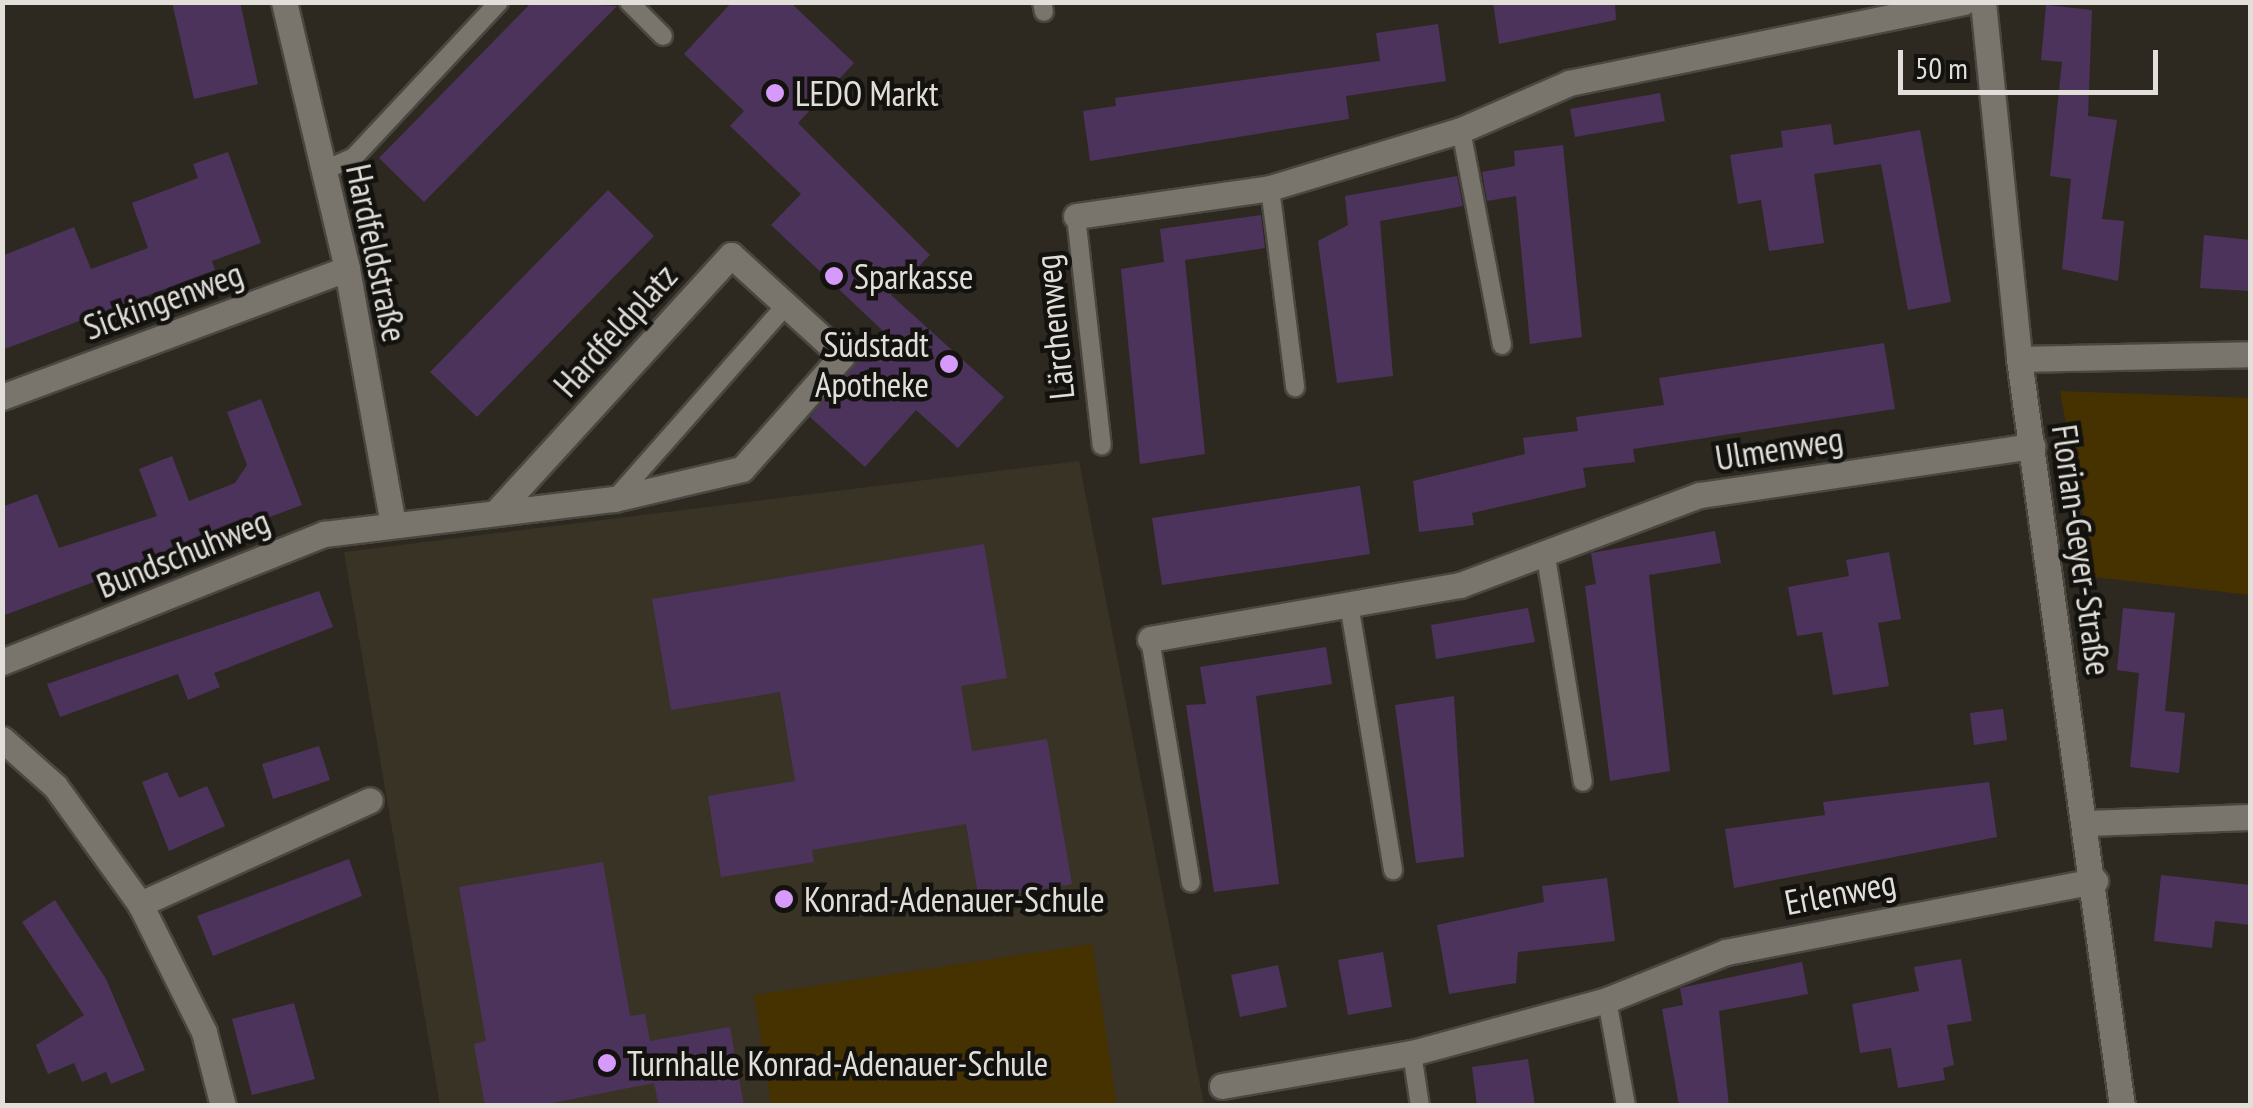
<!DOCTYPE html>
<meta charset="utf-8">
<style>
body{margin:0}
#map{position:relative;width:2253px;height:1108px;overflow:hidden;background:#2d2921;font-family:"PT Sans Narrow",sans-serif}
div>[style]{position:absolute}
.built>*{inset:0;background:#393326}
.green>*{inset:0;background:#463100}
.building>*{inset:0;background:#4c335b}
.roads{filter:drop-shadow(2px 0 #4a4741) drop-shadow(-2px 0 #4a4741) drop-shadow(0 2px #4a4741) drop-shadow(0 -2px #4a4741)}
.service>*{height:18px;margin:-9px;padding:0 9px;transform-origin:9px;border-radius:9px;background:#79756c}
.minor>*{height:25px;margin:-12.5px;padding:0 12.5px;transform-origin:12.5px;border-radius:12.5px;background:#79756c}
.dots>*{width:28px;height:28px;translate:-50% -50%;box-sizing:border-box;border:5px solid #13120e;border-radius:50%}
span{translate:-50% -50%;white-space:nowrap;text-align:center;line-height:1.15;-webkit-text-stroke:9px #13120e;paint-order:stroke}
.poi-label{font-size:35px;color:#e2dfda}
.left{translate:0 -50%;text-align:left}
.right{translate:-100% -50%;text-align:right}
.street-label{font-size:35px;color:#e2dfda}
.frame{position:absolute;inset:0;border:5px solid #e2dfda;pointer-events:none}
.scale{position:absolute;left:1898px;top:50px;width:260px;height:45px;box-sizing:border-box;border:5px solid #e2dfda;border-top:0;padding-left:12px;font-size:30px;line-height:35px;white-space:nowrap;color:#e2dfda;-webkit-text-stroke:8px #13120e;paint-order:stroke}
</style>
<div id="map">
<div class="built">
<div style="clip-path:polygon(1079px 461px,1204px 1105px,440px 1105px,344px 552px)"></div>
</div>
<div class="green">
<div style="clip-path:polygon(2060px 391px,2250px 398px,2250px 595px,2094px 577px)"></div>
<div style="clip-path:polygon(1092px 944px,1117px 1105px,771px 1105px,754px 995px)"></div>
</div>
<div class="building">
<div style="clip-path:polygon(172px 2px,240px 2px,258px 84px,194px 99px)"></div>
<div style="clip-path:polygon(532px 2px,617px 6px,424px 202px,379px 158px)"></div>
<div style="clip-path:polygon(732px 2px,790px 2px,854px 63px,798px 123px,930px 255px,891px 295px,1004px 397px,958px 448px,916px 410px,865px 467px,810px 417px,883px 331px,771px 225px,801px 194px,730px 126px,744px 111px,684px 54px)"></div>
<div style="clip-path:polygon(1493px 2px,1615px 2px,1616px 20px,1499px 44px)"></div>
<div style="clip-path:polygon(2046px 5px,2092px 10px,2088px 116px,2117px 120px,2102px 219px,2124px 221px,2118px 281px,2062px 269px,2071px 179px,2050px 176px,2062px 62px,2041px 60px)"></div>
<div style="clip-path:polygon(1438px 24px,1446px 81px,1346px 96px,1349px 119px,1090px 161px,1083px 111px,1116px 106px,1115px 98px,1380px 61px,1376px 33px)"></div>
<div style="clip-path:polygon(1660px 93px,1665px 121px,1575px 137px,1570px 109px)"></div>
<div style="clip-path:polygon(1831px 124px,1834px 145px,1920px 130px,1951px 302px,1908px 310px,1881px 164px,1814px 174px,1824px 243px,1769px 251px,1761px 200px,1738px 204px,1730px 155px,1783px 147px,1781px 131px)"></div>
<div style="clip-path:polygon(1563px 145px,1582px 337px,1530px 344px,1516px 196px,1487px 201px,1482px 172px,1515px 166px,1514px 151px)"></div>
<div style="clip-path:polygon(228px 152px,261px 243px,212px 261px,215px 270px,2px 350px,2px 256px,74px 227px,91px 269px,148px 248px,132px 203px,198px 178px,193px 164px)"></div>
<div style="clip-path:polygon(1457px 176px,1463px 206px,1380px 221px,1393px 376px,1337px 383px,1318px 241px,1348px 225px,1345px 196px)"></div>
<div style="clip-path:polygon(608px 190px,654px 236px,477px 417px,430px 372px)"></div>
<div style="clip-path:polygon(1261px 215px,1265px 248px,1185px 260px,1205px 454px,1140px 464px,1121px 269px,1164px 262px,1160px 229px)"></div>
<div style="clip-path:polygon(2204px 235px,2250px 240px,2250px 291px,2200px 288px)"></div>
<div style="clip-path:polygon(1884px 343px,1895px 409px,1633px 449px,1635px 462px,1583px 468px,1586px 487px,1472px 513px,1474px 525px,1419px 532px,1413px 481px,1525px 454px,1523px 438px,1578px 431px,1576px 417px,1664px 405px,1659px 378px)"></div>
<div style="clip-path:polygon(261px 399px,302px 505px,2px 616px,2px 507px,37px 494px,59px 548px,157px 516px,139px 469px,172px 456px,189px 501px,235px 483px,247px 465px,227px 412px)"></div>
<div style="clip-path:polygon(1360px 486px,1370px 554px,1162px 585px,1152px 518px)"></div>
<div style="clip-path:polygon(1715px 531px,1721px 563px,1649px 575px,1670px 771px,1610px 781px,1585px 586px,1596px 584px,1591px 553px)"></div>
<div style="clip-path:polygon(984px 544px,1007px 678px,961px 686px,972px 751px,1047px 739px,1072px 884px,979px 900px,966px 824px,812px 850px,814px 862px,721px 877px,708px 796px,795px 781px,780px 692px,671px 710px,652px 599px)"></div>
<div style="clip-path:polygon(1889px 552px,1901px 619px,1878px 623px,1889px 686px,1833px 695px,1822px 632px,1797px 636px,1788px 587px,1849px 576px,1846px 560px)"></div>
<div style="clip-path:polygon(319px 591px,333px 627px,214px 673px,220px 687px,188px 700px,178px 674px,60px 717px,47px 684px)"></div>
<div style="clip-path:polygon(1528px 608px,1535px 642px,1436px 659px,1431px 625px)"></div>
<div style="clip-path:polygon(2123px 608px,2175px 613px,2165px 711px,2185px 713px,2179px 773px,2130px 767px,2139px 673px,2117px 670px)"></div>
<div style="clip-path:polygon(1326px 647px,1332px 684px,1256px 696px,1279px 884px,1214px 892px,1186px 705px,1206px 704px,1200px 667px)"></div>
<div style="clip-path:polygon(1454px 696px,1464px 857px,1416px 863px,1395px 705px)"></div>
<div style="clip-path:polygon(2003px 709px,2007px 740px,1974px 745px,1970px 713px)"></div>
<div style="clip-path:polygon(319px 746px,330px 780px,273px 799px,262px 764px)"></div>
<div style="clip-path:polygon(167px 772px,179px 798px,207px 786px,225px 826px,169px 851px,142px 782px)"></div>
<div style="clip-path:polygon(1989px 782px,1997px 837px,1734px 888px,1725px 829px,1825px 815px,1823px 802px)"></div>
<div style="clip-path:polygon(349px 859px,362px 896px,213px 956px,197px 916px)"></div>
<div style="clip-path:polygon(603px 862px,630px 1016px,645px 1014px,650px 1041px,730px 1027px,744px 1106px,659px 1106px,654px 1083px,537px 1106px,485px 1106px,474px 1044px,486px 1041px,459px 887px)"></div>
<div style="clip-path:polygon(2161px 875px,2250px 885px,2250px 925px,2215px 921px,2212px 948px,2154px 941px)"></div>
<div style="clip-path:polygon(1607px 878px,1615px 941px,1518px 952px,1516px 983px,1449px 994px,1437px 925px,1544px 902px,1542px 886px)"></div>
<div style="clip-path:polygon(55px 900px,106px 979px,145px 1070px,111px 1084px,106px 1072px,82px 1082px,74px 1063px,48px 1074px,36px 1045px,84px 1015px,22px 922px)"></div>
<div style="clip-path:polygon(1383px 952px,1392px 1007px,1348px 1015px,1338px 960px)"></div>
<div style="clip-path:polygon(1961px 959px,1972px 1021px,1947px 1025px,1954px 1065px,1943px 1068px,1945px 1080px,1898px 1088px,1891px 1048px,1860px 1053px,1852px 1004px,1919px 991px,1914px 967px)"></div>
<div style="clip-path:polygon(1802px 962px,1808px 994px,1719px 1011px,1729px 1106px,1679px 1106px,1662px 1009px,1683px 1005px,1680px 988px)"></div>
<div style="clip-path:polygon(1278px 965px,1287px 1007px,1240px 1017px,1231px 975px)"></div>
<div style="clip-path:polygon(294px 1003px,315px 1079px,252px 1095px,232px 1019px)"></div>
<div style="clip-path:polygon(1528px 1059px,1535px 1106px,1477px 1106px,1472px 1067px)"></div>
</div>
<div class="roads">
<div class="service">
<div style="left:629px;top:2px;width:48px;rotate:45deg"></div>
<div style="left:1042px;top:2px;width:10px;rotate:79deg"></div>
<div style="left:1461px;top:130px;width:219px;rotate:79.2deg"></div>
<div style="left:325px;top:170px;width:32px;rotate:-24deg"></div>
<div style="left:354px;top:157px;width:212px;rotate:-46.9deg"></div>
<div style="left:1270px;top:188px;width:201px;rotate:82.8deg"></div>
<div style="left:1076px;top:216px;width:231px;rotate:83.6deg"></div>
<div style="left:615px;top:499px;width:257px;rotate:-48.6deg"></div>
<div style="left:1545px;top:551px;width:234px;rotate:80.7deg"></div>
<div style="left:1350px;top:610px;width:264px;rotate:80.6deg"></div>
<div style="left:1150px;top:639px;width:247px;rotate:80.5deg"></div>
<div style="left:1607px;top:1000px;width:108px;rotate:79.8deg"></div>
<div style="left:1412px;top:1053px;width:54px;rotate:81.4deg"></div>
</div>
<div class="minor">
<div style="left:284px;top:2px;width:274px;rotate:76.7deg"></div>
<div style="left:347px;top:269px;width:255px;rotate:79.8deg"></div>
<div style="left:1983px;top:2px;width:359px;rotate:84.2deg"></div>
<div style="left:2019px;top:359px;width:754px;rotate:82.15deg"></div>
<div style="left:1076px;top:216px;width:196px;rotate:-8.2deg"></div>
<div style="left:1270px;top:188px;width:200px;rotate:-16.9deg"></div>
<div style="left:1461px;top:130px;width:118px;rotate:-23.5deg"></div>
<div style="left:1569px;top:83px;width:403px;rotate:-11.6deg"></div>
<div style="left:2019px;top:359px;width:231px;rotate:-1.2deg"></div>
<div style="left:2px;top:397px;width:368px;rotate:-20.4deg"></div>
<div style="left:1150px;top:639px;width:315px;rotate:-9.9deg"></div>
<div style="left:1460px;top:585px;width:256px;rotate:-20.6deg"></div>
<div style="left:1700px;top:495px;width:336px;rotate:-8.4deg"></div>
<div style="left:2px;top:662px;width:347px;rotate:-21.7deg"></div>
<div style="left:324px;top:534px;width:292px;rotate:-6.9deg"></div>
<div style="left:614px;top:499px;width:131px;rotate:-13.2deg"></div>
<div style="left:742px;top:469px;width:151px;rotate:-48.5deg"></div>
<div style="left:842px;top:356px;width:150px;rotate:-137.7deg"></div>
<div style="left:731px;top:255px;width:343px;rotate:132.4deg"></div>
<div style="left:2px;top:739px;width:71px;rotate:41.6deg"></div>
<div style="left:55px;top:786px;width:145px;rotate:54.2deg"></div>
<div style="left:140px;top:904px;width:143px;rotate:63.4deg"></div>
<div style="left:204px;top:1032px;width:76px;rotate:75.6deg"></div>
<div style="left:2086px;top:823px;width:164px;rotate:-2.1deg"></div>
<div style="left:140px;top:904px;width:252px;rotate:-24.3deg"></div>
<div style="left:1222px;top:1086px;width:193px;rotate:-9.9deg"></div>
<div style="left:1412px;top:1053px;width:202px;rotate:-15.2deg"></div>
<div style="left:1607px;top:1000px;width:128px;rotate:-22deg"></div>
<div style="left:1726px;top:952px;width:376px;rotate:-10.9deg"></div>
</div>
</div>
<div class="dots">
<div style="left:775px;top:93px;background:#d69bfa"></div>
<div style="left:834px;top:276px;background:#d69bfa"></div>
<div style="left:949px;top:364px;background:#d69bfa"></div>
<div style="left:784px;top:899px;background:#d69bfa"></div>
<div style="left:607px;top:1063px;background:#d69bfa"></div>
</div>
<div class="poi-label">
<span class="left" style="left:795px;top:93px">LEDO Markt</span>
<span class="left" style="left:854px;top:276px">Sparkasse</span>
<span class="right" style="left:929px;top:364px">Südstadt<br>Apotheke</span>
<span class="left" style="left:804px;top:899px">Konrad-Adenauer-Schule</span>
<span class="left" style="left:627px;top:1063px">Turnhalle Konrad-Adenauer-Schule</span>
</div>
<div class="street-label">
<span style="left:377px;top:253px;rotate:78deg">Hardfeldstraße</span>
<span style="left:163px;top:300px;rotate:-20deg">Sickingenweg</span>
<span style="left:1054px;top:327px;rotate:-96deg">Lärchenweg</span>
<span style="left:615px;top:330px;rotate:-48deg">Hardfeldplatz</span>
<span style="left:1779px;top:448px;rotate:-9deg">Ulmenweg</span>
<span style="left:2082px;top:550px;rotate:82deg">Florian-Geyer-Straße</span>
<span style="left:183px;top:553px;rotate:-22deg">Bundschuhweg</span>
<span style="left:1840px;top:892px;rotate:-11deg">Erlenweg</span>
</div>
<div class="frame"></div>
<div class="scale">50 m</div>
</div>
